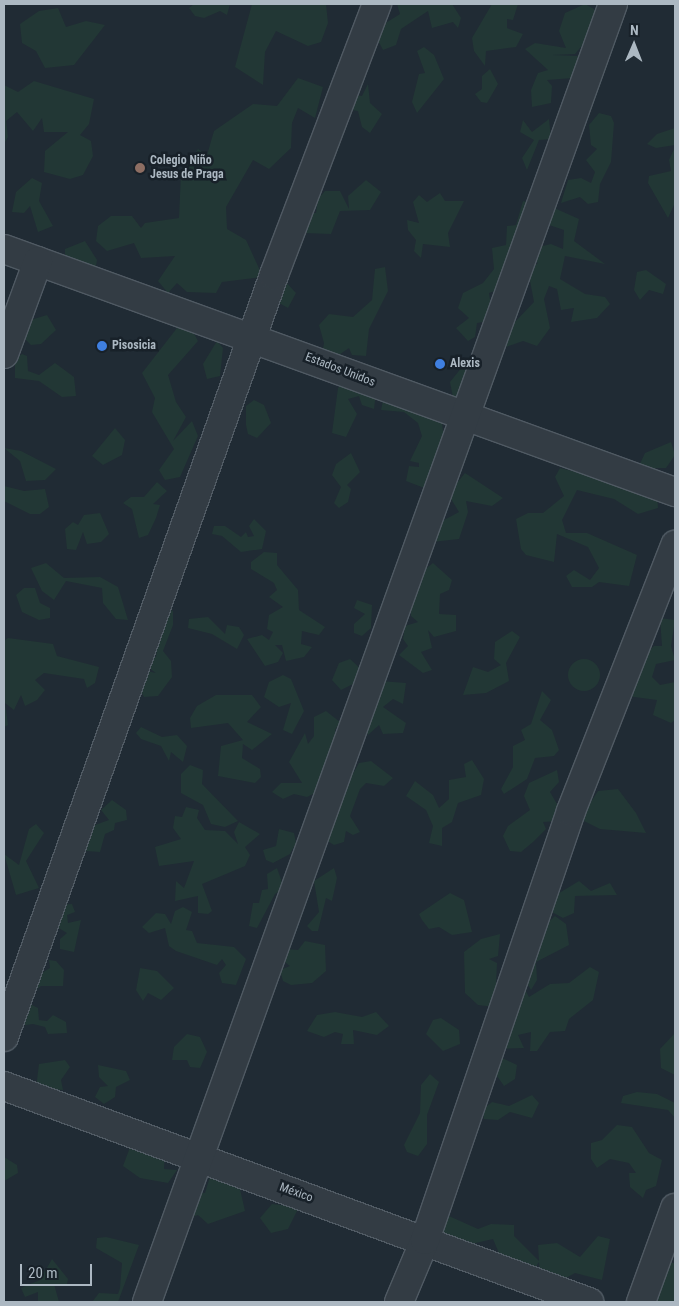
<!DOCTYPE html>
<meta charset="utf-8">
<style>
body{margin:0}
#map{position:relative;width:679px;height:1306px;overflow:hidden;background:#202b34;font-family:"Roboto Condensed",sans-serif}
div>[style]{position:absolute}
.green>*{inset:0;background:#223735}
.round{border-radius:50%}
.roads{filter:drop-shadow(1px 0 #505a63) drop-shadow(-1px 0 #505a63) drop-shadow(0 1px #505a63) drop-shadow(0 -1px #505a63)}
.minor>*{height:28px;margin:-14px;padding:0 14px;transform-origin:14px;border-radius:14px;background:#333c44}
.dots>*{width:14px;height:14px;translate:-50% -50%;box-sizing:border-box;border:2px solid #182129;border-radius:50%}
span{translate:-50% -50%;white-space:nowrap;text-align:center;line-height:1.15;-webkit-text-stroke:5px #182129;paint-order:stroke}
.poi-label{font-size:12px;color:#acb8c2;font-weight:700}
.left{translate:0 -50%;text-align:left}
.street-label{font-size:12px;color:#acb8c2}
.frame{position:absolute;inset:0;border:5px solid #acb8c2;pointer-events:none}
.north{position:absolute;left:609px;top:20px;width:50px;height:50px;-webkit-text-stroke:4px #182129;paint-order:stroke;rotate:1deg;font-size:14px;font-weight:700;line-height:20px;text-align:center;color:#acb8c2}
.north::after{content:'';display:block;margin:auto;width:18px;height:22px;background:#acb8c2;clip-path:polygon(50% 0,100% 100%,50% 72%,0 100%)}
.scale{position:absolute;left:20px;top:1264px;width:72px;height:22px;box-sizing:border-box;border:2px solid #acb8c2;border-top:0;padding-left:6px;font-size:15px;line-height:18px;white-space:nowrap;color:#acb8c2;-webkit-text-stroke:4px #182129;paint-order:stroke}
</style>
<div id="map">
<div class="green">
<div style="clip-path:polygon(194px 4px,230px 4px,227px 15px,220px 11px,204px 18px,195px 16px,189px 8px)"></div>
<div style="clip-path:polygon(252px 4px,326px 4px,328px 23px,321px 42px,308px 46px,276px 31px,265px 52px,263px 85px,235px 67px)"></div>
<div style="clip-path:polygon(397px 4px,452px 4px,461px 18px,458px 28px,453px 22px,432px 28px,428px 11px,401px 29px,396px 45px,383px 50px,373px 31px,400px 14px)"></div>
<div style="clip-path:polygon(492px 4px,518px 4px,513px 20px,507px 19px,507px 28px,523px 34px,516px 47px,486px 51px,485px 66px,474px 51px,472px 38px)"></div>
<div style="clip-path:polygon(585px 4px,594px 9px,600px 24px,575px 54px,552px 55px,578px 56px,580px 63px,573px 78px,547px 80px,552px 86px,551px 103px,532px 107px,531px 90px,538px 73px,548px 70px,525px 49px,535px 43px,566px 48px,559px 31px,565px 13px)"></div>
<div style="clip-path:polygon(58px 8px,66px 27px,86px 21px,105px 25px,74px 65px,45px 68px,36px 51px,22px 43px,20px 24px,39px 11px)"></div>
<div style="clip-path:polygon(424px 47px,434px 55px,444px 79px,417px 113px,412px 102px,419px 74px,425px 73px,417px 51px)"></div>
<div style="clip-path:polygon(490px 69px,498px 84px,487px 103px,481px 102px,475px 94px,482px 89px,482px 76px)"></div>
<div style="clip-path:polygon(298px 78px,323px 87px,315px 118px,298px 108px,292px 123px,291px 148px,269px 169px,253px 160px,226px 207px,227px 229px,246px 240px,263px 277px,222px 282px,216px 293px,187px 292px,177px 283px,168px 293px,158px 281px,175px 256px,141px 258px,134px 243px,107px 251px,96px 241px,98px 226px,111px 216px,132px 216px,141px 228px,145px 223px,179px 218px,181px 173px,198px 149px,207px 155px,214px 131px,253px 104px,277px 106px)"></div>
<div style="clip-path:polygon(34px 81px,94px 99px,89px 124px,80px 135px,91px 141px,93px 156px,83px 175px,70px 179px,44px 172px,45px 151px,68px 132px,44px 132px,42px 118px,33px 131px,17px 112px,6px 121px,8px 137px,4px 144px,4px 85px,18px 92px)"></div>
<div style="clip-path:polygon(368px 84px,370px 103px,382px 114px,370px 133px,362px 127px,358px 111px,347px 109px,354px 95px,362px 96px)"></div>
<div style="clip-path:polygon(599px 113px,611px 116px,614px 123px,611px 162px,600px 184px,598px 202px,588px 204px,580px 197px,561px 203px,568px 180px,581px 178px,591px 183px,595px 172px,586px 160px,597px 149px,591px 145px,589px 125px)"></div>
<div style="clip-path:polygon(549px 119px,551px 139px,539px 140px,527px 170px,522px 158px,534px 140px,520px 132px,523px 120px,532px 132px)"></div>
<div style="clip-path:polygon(675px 128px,675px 145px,656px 148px,647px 144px,657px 134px)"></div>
<div style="clip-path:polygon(675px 147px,675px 203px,668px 218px,648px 183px,649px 176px,671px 171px,669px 160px)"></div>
<div style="clip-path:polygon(32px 178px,42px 183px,39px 201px,53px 226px,38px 232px,30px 206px,24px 213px,12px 212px,16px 192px)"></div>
<div style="clip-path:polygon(366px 180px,381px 192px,370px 210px,340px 211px,331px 234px,303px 233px,309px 212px,316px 213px,318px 199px,325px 191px,340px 191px,349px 209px,348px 196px)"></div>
<div style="clip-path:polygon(440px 193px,445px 201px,464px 201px,448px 233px,450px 247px,423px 244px,421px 258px,414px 251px,416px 240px,408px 230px,407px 220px,419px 223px,413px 202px,419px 195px,427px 202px)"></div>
<div style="clip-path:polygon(523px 201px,532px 203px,497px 290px,489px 293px,493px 320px,477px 323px,475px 337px,468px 341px,456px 328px,469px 318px,458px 308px,463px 293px,483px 283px,494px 269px,492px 248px,506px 245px,507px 226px,516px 225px)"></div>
<div style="clip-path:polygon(552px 207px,579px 219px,574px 241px,605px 264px,565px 256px,560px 279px,585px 294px,605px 297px,610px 304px,597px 318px,571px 322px,574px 308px,561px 310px,557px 289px,549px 286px,544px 299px,550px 328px,537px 346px,523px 341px,506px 347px,513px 324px,534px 302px,528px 270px,538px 263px,533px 259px,535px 248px,551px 244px,563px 249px,564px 230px,546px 224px)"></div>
<div style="clip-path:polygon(85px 241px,97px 260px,95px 271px,65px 262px,65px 249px)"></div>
<div style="clip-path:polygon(385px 267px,388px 291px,369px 329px,366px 356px,352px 355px,349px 348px,333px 359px,322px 355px,324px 343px,319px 325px,329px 314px,353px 317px,372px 300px,375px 269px)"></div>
<div style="clip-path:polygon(646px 270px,666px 284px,663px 294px,649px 290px,640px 300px,634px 290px,637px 272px)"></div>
<div style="clip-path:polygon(284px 280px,296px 293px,288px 308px,279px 303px)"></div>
<div style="clip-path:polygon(47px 315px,56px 330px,41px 344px,31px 345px,24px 338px,24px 322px)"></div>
<div style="clip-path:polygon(177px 328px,191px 328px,198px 341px,168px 375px,176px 402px,186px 417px,173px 441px,192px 421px,198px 436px,180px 477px,165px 480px,159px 470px,174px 449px,152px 412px,155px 398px,142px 373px)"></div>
<div style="clip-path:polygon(217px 341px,223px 348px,220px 376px,207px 379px,203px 364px)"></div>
<div style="clip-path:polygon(475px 351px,485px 362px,454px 403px,450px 382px)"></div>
<div style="clip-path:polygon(22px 354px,27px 356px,28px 371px,39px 375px,55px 363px,74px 377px,76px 396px,62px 397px,39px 381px,15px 378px,15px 359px)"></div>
<div style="clip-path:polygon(347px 379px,376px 393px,374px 409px,362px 405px,359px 396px,348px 399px,357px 414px,346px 437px,332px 433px,338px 388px)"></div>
<div style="clip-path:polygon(384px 396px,442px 421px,444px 443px,427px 489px,406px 481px,409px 466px,419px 467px,419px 463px,410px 461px,422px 436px,418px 423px,404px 412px,381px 410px)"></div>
<div style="clip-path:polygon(254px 400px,264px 405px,271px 423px,257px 438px,248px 434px,246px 425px,246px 406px)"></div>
<div style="clip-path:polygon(115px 428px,125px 440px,122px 455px,103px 465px,92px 456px)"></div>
<div style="clip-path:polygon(671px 442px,675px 455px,666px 468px,656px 468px,647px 477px,639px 466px,645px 453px)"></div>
<div style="clip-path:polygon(4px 448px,21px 451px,56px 469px,45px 480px,26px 481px,20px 461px)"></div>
<div style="clip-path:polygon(351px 453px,360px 472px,347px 485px,351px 489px,348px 502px,339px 508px,334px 503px,341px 487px,332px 475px,336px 464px)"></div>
<div style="clip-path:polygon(560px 468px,657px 492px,658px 508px,638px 514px,614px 499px,577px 490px,562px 520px,566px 533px,587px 533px,637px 555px,629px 586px,599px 582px,592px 587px,572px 587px,566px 576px,574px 570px,590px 580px,599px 568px,588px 547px,557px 534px,554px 562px,526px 555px,521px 549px,516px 519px,528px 513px,543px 513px,564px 496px,555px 477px)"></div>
<div style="clip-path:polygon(465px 473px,503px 498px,492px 506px,466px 501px,468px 512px,459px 539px,432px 542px,431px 527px,459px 512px,448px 494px)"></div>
<div style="clip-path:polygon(157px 482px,167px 491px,153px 504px,160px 505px,156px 518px,148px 535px,139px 538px,132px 509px,123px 503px,131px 497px,144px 497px)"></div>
<div style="clip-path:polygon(4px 486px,24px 491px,45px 489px,49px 507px,40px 514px,30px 514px,4px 501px)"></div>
<div style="clip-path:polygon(100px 513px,109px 534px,101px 542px,87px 544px,83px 532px,76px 550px,67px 549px,65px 529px,73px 522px,78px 525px,84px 515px)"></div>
<div style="clip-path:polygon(254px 519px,266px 531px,262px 549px,241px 552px,222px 536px,212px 534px,214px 526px,225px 526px,241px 537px,246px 532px,248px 537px,254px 536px,249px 526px)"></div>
<div style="clip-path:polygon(264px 552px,277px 553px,277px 565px,298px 590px,299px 610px,325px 627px,319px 635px,302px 631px,301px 644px,312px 647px,304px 657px,286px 661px,282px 645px,275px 645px,283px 653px,278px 662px,265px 666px,247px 639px,262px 635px,269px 640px,273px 632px,267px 629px,269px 615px,283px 607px,269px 597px,277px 590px,274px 583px,251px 569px,251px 562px)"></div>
<div style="clip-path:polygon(46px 563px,64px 578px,100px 577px,118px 587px,128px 620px,116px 619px,103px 603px,102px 588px,66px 581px,54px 600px,42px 591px,31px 568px)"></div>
<div style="clip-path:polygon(433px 563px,452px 580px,449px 590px,440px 594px,439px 614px,456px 615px,456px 631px,434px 637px,428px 630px,432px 648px,421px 652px,432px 670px,423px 673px,399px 655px,408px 646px,403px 639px,405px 626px,418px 622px,411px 616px,410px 585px,421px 585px,424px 570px)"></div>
<div style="clip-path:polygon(24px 588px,35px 588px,40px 603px,50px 608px,50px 618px,39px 620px,22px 612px,16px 595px)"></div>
<div style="clip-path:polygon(357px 600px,372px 605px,371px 628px,362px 636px,354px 633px,354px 624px,365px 614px,354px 608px)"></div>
<div style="clip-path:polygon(163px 607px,173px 611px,173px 625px,163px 651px,171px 661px,172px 677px,158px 696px,144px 697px,138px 685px,142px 670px,156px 673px,149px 668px,147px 656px,156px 657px)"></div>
<div style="clip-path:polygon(208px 617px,225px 634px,227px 625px,239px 627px,244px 635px,237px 649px,212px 634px,188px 628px,189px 619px)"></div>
<div style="clip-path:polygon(660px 618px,675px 620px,671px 646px,675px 660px,656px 664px,652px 677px,660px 685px,675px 682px,675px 720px,671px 723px,653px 715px,657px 700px,627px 696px,637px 662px,654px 646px,662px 646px)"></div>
<div style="clip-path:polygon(512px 631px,520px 637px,506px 663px,509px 681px,486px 693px,463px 695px,473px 667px,488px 672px,501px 665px,494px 659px,495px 642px)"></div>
<div style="clip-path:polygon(8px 638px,53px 644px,57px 656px,99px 667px,95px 683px,87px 688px,84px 679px,44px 673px,35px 680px,45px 690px,37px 700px,25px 706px,21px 695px,14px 710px,5px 703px,8px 725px,4px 727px,4px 641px)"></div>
<div class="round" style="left:568px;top:659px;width:32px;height:32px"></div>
<div style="clip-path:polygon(350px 659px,361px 669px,357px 682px,341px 690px,332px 680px,339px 663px)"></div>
<div style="clip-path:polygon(283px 675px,291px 679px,304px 711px,292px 734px,283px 730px,291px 703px,279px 707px,264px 697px,269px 682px)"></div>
<div style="clip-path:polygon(380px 681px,406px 683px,403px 704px,393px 699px,383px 707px,406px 723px,403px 733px,383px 734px,379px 725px,368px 735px,360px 719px)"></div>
<div style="clip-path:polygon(542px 691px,551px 700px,540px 720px,552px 730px,559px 750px,554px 756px,535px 758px,527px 779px,504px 794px,501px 789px,513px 767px,513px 746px,525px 740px,521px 730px,531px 724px)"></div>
<div style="clip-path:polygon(216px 695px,252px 695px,261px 707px,247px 722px,272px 734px,252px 750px,243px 744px,242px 758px,260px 769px,261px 777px,255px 783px,218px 776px,221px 746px,243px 740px,228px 723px,191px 728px,190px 718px,197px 706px)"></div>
<div style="clip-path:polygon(326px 711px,340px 722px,335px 730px,338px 751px,334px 784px,307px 797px,294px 794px,283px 799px,272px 792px,281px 783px,302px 783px,289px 762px,305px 733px,308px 744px,314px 736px,314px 717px)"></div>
<div style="clip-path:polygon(141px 727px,162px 737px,177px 735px,187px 746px,183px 762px,171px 752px,169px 761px,161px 746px,141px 739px,136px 733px)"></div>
<div style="clip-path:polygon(472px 760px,484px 779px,481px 795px,458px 803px,452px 822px,442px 828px,442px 846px,429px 843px,433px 826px,426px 810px,406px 796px,415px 781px,433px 795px,439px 808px,449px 799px,449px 780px,466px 777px,464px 764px)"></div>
<div style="clip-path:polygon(371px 761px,393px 778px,384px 786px,366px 783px,360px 789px,350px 816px,360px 832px,353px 835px,346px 831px,344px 842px,334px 845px,326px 840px,329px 822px,335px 822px,335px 806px,359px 763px)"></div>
<div style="clip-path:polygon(190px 765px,203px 770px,202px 784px,238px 821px,225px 827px,211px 824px,203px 805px,181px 793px,181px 774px)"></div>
<div style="clip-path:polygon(557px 770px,559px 782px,550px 792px,561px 811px,558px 821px,543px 822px,546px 829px,533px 842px,521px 852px,510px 851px,503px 836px,508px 826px,530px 810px,524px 796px,529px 783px)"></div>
<div style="clip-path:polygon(618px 789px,636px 813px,646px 833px,600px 829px,580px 819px,598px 791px)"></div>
<div style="clip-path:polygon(112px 800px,126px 810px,127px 820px,115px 823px,114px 830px,105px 834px,100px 852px,86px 851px,85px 837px,95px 825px,109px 820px,101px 810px)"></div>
<div style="clip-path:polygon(186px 807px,199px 810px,197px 818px,205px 830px,225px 831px,238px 844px,234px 832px,239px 822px,260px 834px,245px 847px,250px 855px,245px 866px,202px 884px,212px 911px,208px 914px,198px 913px,198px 896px,175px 901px,176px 881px,184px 888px,194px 861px,159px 866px,155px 847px,181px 839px,173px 828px,175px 816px,182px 817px)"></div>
<div style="clip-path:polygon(36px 824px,44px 833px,26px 861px,39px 888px,16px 895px,4px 854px,19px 865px,29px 829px)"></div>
<div style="clip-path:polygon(279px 829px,294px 833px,296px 843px,290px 854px,273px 863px,266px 860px,263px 850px,276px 846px)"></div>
<div style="clip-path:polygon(277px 868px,284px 888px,275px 894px,257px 928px,249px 926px,253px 903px,259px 903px,262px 890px,268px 889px,267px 874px)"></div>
<div style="clip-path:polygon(334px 868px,337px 878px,332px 901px,326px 898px,318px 931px,312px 931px,307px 926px,319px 912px,314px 881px)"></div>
<div style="clip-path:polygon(579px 881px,591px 891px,610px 883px,617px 895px,575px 896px,574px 913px,563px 918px,552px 912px,556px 895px)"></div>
<div style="clip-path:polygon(450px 893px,464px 900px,472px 932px,452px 935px,439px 927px,429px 929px,422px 920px,419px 914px)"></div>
<div style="clip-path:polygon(72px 904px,75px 912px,67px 915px,68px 923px,81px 920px,74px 952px,60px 949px,60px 939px,67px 933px,57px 927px,56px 905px)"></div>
<div style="clip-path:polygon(183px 907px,192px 912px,186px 930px,192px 931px,197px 943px,234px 947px,246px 959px,236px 985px,222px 983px,219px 973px,226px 965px,222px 959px,217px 965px,176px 951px,169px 946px,165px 928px,149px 933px,142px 927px,156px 913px,165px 914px,171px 924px,175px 911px)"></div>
<div style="clip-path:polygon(555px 916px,566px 924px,569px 945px,536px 962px,537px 980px,531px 990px,524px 978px,543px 927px)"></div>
<div style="clip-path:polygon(500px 934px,498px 956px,489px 959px,497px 963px,495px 1007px,478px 1005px,465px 993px,464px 952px,481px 939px)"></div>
<div style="clip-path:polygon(305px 941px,325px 945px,326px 971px,312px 983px,291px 985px,283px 981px,280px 970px,290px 966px,282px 960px,286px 949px,298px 950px)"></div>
<div style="clip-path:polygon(49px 960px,56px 961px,64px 970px,63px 986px,41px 986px,32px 993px,30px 980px,50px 968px)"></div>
<div style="clip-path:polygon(590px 967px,599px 972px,593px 1000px,569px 1019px,565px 1031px,550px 1032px,537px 1051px,530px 1051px,531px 1032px,518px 1035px,524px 1048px,496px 1049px,521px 982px,529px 997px,550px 984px,569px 983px)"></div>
<div style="clip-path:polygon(140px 968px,157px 971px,174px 988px,161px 1000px,148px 993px,143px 1001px,136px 990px)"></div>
<div style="clip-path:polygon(26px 1002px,38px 1008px,39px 1020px,47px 1021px,53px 1015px,66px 1022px,67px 1033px,48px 1034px,45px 1027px,33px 1024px,19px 1026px)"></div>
<div style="clip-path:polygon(335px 1012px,362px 1017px,376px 1012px,389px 1026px,377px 1035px,353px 1030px,354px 1044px,341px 1044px,343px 1034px,335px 1032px,324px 1037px,307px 1031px,317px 1015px)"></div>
<div style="clip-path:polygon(441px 1018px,459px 1030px,460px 1044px,443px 1051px,426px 1034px,433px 1020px)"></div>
<div style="clip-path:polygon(675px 1033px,675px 1075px,661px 1068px,660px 1049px)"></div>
<div style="clip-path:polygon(187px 1034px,200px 1037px,207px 1052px,200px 1068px,190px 1067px,187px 1060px,172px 1060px,174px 1047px)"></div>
<div style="clip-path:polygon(494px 1054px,517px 1065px,515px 1079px,504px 1086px,497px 1076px,484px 1074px)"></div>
<div style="clip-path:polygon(65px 1060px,70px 1067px,61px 1080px,63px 1090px,36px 1088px,39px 1064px)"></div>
<div style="clip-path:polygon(98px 1065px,126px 1071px,130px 1080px,116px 1087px,115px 1097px,104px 1104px,95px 1097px,100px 1087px,108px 1086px,99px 1077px)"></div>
<div style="clip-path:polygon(430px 1074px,439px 1082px,427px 1115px,427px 1144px,418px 1156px,407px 1152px,404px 1145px,420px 1113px,421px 1085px)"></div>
<div style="clip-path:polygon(637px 1092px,657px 1094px,675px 1103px,675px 1118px,668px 1110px,621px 1103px,623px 1096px)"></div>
<div style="clip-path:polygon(532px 1095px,539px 1103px,532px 1118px,510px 1112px,498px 1120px,484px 1119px,482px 1110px,492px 1102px,509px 1106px)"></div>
<div style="clip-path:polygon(617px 1125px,632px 1127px,649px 1153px,662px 1160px,656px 1186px,646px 1190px,643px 1198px,630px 1187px,629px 1173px,636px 1173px,629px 1163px,610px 1159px,597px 1168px,591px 1159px,591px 1143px,602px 1140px)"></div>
<div style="clip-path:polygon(132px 1142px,165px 1151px,164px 1169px,177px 1170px,168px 1183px,140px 1178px,123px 1166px)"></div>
<div style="clip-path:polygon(4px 1157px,17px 1165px,18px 1173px,4px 1181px)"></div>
<div style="clip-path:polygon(213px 1167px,252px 1186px,240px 1189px,245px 1211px,208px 1224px,198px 1215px,186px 1219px,188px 1194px,205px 1193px)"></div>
<div style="clip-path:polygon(272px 1204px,299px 1207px,288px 1229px,271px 1233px,260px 1218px)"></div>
<div style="clip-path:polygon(440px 1212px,478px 1229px,491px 1224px,514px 1225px,514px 1236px,539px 1261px,538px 1245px,557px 1243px,580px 1257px,598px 1236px,610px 1239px,602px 1280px,575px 1273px,564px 1279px,540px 1276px,539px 1262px,528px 1279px,501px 1258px,493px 1239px,467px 1245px,459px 1238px,438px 1246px)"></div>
<div style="clip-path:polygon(106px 1237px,139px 1245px,118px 1302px,92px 1302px,99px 1293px,118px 1294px,120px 1288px,122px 1263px,96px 1248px,97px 1238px)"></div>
<div style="clip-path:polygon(52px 1259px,68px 1279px,67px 1284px,54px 1284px,59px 1302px,38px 1302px,38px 1292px,25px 1297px,21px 1288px,40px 1280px)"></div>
<div style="clip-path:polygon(658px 1263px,675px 1263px,675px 1302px,646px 1302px)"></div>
</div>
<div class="roads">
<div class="minor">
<div style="left:4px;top:249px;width:714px;rotate:19.91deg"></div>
<div style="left:4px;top:354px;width:99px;rotate:-69.9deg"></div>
<div style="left:4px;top:1037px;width:808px;rotate:-70.49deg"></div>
<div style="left:274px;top:275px;width:290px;rotate:-69.2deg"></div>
<div style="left:4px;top:1086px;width:624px;rotate:20.27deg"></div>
<div style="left:147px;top:1302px;width:1379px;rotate:-70.25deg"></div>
<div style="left:399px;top:1302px;width:67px;rotate:-67.2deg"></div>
<div style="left:425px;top:1240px;width:453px;rotate:-71.2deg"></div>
<div style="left:571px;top:811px;width:286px;rotate:-68.6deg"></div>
<div style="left:641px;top:1302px;width:100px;rotate:-70.1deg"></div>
</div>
</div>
<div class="dots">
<div style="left:140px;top:168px;background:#8d6e63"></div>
<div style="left:102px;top:346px;background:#3f7fe0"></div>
<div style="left:440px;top:364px;background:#3f7fe0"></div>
</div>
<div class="poi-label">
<span class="left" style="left:150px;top:168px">Colegio Niño<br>Jesus de Praga</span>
<span class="left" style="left:112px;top:346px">Pisosicia</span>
<span class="left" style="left:450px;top:364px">Alexis</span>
</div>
<div class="street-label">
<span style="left:340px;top:370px;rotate:21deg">Estados Unidos</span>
<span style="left:296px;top:1193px;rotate:20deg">México</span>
</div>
<div class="frame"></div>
<div class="north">N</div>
<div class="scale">20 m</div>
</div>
